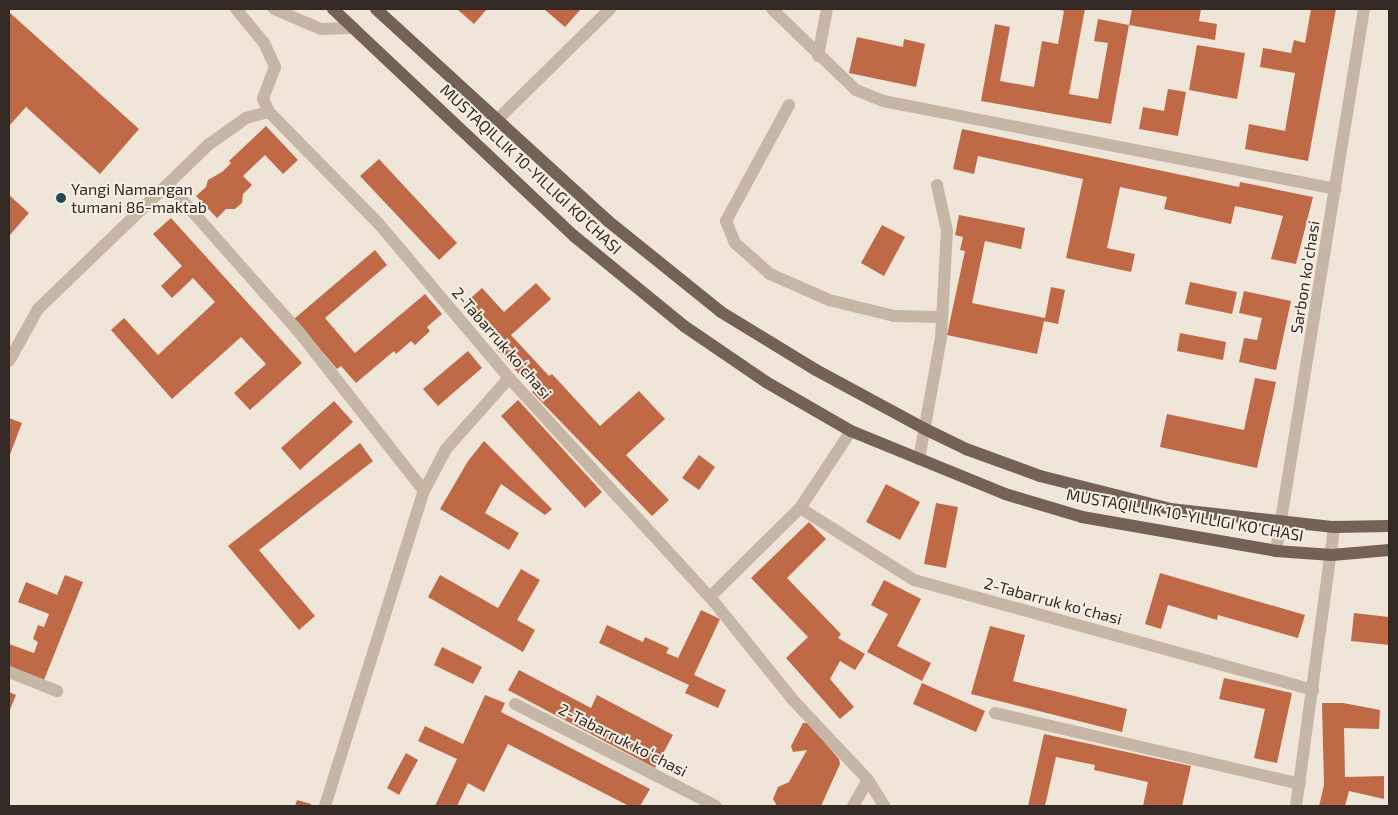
<!DOCTYPE html>
<meta charset="utf-8">
<style>
body{margin:0}
#map{position:relative;width:1398px;height:815px;overflow:hidden;background:#efe5d8;font-family:"Exo 2",sans-serif}
div>[style]{position:absolute}
.building>*{inset:0;background:#bf6946}
.minor>*{height:12px;margin:-6px;padding:0 6px;transform-origin:6px;border-radius:6px;background:#c6b6a5}
.major>*{height:12px;margin:-6px;padding:0 6px;transform-origin:6px;border-radius:6px;background:#746257}
.dots>*{width:14px;height:14px;translate:-50% -50%;box-sizing:border-box;border:2px solid #f8efe4;border-radius:50%}
span{translate:-50% -50%;white-space:nowrap;text-align:center;line-height:1.15;-webkit-text-stroke:4px #f8efe4;paint-order:stroke}
.street-label{font-size:16px;color:#332a26}
.poi-label{font-size:16px;color:#332a26}
.left{translate:0 -50%;text-align:left}
.frame{position:absolute;inset:0;border:10px solid #332a26;pointer-events:none}
</style>
<div id="map">
<div class="building">
<div style="clip-path:polygon(457px 9px,487px 9px,474px 24px)"></div>
<div style="clip-path:polygon(544px 9px,581px 9px,565px 27px)"></div>
<div style="clip-path:polygon(1058px 9px,1085px 9px,1069px 94px,1098px 99px,1108px 43px,1094px 41px,1098px 19px,1129px 25px,1132px 9px,1201px 9px,1199px 21px,1217px 24px,1215px 40px,1129px 25px,1111px 124px,981px 101px,995px 24px,1010px 27px,1000px 81px,1034px 87px,1042px 41px,1058px 44px,1064px 11px)"></div>
<div style="clip-path:polygon(1311px 9px,1336px 9px,1308px 161px,1245px 149px,1249px 124px,1285px 131px,1295px 73px,1260px 67px,1263px 48px,1291px 53px,1294px 40px,1305px 43px)"></div>
<div style="clip-path:polygon(9px 12px,139px 129px,100px 174px,26px 107px,9px 126px)"></div>
<div style="clip-path:polygon(857px 37px,903px 47px,904px 39px,925px 44px,916px 87px,849px 73px)"></div>
<div style="clip-path:polygon(1197px 45px,1245px 53px,1237px 99px,1189px 90px)"></div>
<div style="clip-path:polygon(1168px 89px,1186px 92px,1178px 136px,1139px 129px,1143px 107px,1164px 111px)"></div>
<div style="clip-path:polygon(266px 126px,298px 160px,283px 174px,265px 155px,243px 176px,252px 185px,243px 194px,242px 203px,235px 209px,226px 209px,217px 218px,196px 196px,206px 187px,208px 180px,222px 172px,231px 163px,229px 161px)"></div>
<div style="clip-path:polygon(962px 129px,1239px 187px,1240px 182px,1313px 197px,1296px 264px,1271px 259px,1283px 216px,1235px 206px,1231px 224px,1164px 209px,1167px 197px,1120px 187px,1107px 248px,1135px 254px,1131px 272px,1066px 258px,1083px 179px,978px 156px,974px 174px,953px 169px)"></div>
<div style="clip-path:polygon(379px 159px,457px 243px,439px 260px,360px 176px)"></div>
<div style="clip-path:polygon(9px 195px,29px 213px,9px 236px)"></div>
<div style="clip-path:polygon(959px 215px,1025px 228px,1021px 249px,985px 241px,972px 303px,1045px 318px,1051px 287px,1065px 290px,1058px 324px,1044px 321px,1037px 354px,947px 335px,965px 251px,960px 250px,963px 237px,955px 235px)"></div>
<div style="clip-path:polygon(171px 218px,302px 363px,250px 410px,234px 393px,266px 364px,241px 337px,172px 399px,111px 330px,124px 318px,158px 355px,215px 302px,193px 278px,172px 298px,161px 286px,182px 266px,153px 234px)"></div>
<div style="clip-path:polygon(882px 225px,905px 237px,884px 276px,861px 263px)"></div>
<div style="clip-path:polygon(375px 250px,387px 265px,325px 318px,355px 353px,425px 294px,442px 314px,427px 327px,430px 331px,415px 345px,411px 341px,396px 354px,394px 351px,356px 383px,341px 366px,337px 369px,294px 319px)"></div>
<div style="clip-path:polygon(1190px 282px,1237px 292px,1232px 314px,1185px 304px)"></div>
<div style="clip-path:polygon(536px 283px,551px 299px,511px 335px,549px 376px,552px 374px,600px 426px,639px 391px,665px 419px,626px 455px,669px 500px,652px 516px,532px 392px,534px 390px,496px 349px,502px 344px,464px 304px,482px 288px,504px 312px)"></div>
<div style="clip-path:polygon(1244px 291px,1291px 301px,1276px 370px,1239px 362px,1244px 338px,1257px 340px,1262px 318px,1239px 313px)"></div>
<div style="clip-path:polygon(1180px 333px,1226px 342px,1223px 360px,1177px 351px)"></div>
<div style="clip-path:polygon(468px 351px,482px 368px,438px 406px,423px 389px)"></div>
<div style="clip-path:polygon(1255px 378px,1276px 382px,1257px 468px,1160px 447px,1167px 414px,1244px 430px)"></div>
<div style="clip-path:polygon(518px 400px,602px 492px,585px 508px,501px 416px)"></div>
<div style="clip-path:polygon(334px 401px,353px 422px,300px 470px,281px 448px)"></div>
<div style="clip-path:polygon(9px 418px,22px 423px,9px 457px)"></div>
<div style="clip-path:polygon(484px 441px,552px 509px,545px 515px,501px 484px,485px 513px,519px 533px,509px 550px,440px 509px,468px 461px)"></div>
<div style="clip-path:polygon(360px 443px,373px 461px,259px 550px,315px 616px,299px 630px,228px 546px)"></div>
<div style="clip-path:polygon(699px 455px,715px 467px,699px 490px,682px 478px)"></div>
<div style="clip-path:polygon(886px 484px,920px 502px,900px 540px,866px 522px)"></div>
<div style="clip-path:polygon(936px 503px,958px 507px,946px 568px,924px 564px)"></div>
<div style="clip-path:polygon(809px 522px,826px 539px,787px 578px,841px 634px,838px 638px,865px 654px,855px 670px,840px 661px,830px 679px,854px 707px,840px 719px,786px 658px,808px 637px,751px 578px)"></div>
<div style="clip-path:polygon(521px 569px,540px 580px,517px 620px,535px 630px,523px 652px,428px 597px,440px 575px,498px 608px)"></div>
<div style="clip-path:polygon(1160px 573px,1305px 615px,1298px 638px,1218px 615px,1217px 620px,1168px 605px,1161px 629px,1145px 624px)"></div>
<div style="clip-path:polygon(65px 575px,83px 582px,44px 680px,9px 666px,9px 644px,34px 653px,38px 642px,33px 639px,38px 625px,44px 627px,49px 614px,18px 602px,26px 582px,57px 595px)"></div>
<div style="clip-path:polygon(884px 580px,921px 599px,897px 646px,931px 663px,922px 681px,867px 652px,888px 614px,871px 605px)"></div>
<div style="clip-path:polygon(701px 610px,720px 619px,694px 675px,726px 690px,718px 708px,685px 693px,689px 685px,599px 643px,607px 625px,643px 642px,645px 637px,669px 648px,666px 653px,678px 658px)"></div>
<div style="clip-path:polygon(1354px 613px,1389px 617px,1389px 645px,1351px 641px)"></div>
<div style="clip-path:polygon(990px 626px,1025px 635px,1013px 681px,1127px 709px,1122px 732px,971px 694px)"></div>
<div style="clip-path:polygon(442px 647px,482px 667px,473px 684px,434px 665px)"></div>
<div style="clip-path:polygon(519px 670px,591px 708px,597px 695px,673px 735px,655px 768px,508px 690px)"></div>
<div style="clip-path:polygon(1224px 678px,1292px 693px,1277px 763px,1254px 758px,1265px 709px,1219px 699px)"></div>
<div style="clip-path:polygon(922px 683px,985px 711px,976px 732px,913px 704px)"></div>
<div style="clip-path:polygon(9px 692px,16px 695px,9px 712px)"></div>
<div style="clip-path:polygon(485px 695px,505px 703px,501px 712px,650px 789px,640px 806px,629px 806px,508px 744px,484px 792px,468px 783px,457px 806px,435px 806px,457px 759px,418px 741px,425px 726px,463px 744px)"></div>
<div style="clip-path:polygon(1322px 703px,1343px 703px,1380px 710px,1379px 729px,1344px 728px,1345px 777px,1384px 776px,1384px 799px,1349px 791px,1345px 806px,1319px 806px,1324px 785px)"></div>
<div style="clip-path:polygon(803px 723px,808px 723px,839px 759px,840px 764px,821px 806px,777px 806px,773px 799px,778px 787px,789px 782px,807px 750px,793px 752px,791px 746px)"></div>
<div style="clip-path:polygon(1044px 734px,1191px 766px,1182px 806px,1143px 806px,1148px 782px,1094px 770px,1095px 765px,1056px 757px,1045px 806px,1028px 806px)"></div>
<div style="clip-path:polygon(406px 753px,418px 760px,399px 795px,387px 788px)"></div>
<div style="clip-path:polygon(297px 800px,311px 804px,311px 806px,295px 806px)"></div>
</div>
<div class="minor">
<div style="left:236px;top:9px;width:44px;rotate:50.5deg"></div>
<div style="left:264px;top:43px;width:26px;rotate:65deg"></div>
<div style="left:275px;top:67px;width:34px;rotate:111deg"></div>
<div style="left:263px;top:99px;width:14px;rotate:65deg"></div>
<div style="left:269px;top:112px;width:157px;rotate:45.5deg"></div>
<div style="left:379px;top:224px;width:202px;rotate:49.8deg"></div>
<div style="left:509px;top:378px;width:297px;rotate:47.5deg"></div>
<div style="left:710px;top:597px;width:132px;rotate:51.1deg"></div>
<div style="left:793px;top:700px;width:110px;rotate:46.8deg"></div>
<div style="left:868px;top:780px;width:31px;rotate:58deg"></div>
<div style="left:274px;top:9px;width:51px;rotate:23.1deg"></div>
<div style="left:321px;top:29px;width:33px;rotate:-2deg"></div>
<div style="left:772px;top:9px;width:117px;rotate:44deg"></div>
<div style="left:856px;top:90px;width:29px;rotate:22deg"></div>
<div style="left:883px;top:101px;width:461px;rotate:11deg"></div>
<div style="left:818px;top:56px;width:48px;rotate:-79.2deg"></div>
<div style="left:789px;top:105px;width:132px;rotate:118.5deg"></div>
<div style="left:726px;top:221px;width:24px;rotate:68deg"></div>
<div style="left:735px;top:243px;width:47px;rotate:41.5deg"></div>
<div style="left:770px;top:274px;width:64px;rotate:23.8deg"></div>
<div style="left:829px;top:300px;width:67px;rotate:13.8deg"></div>
<div style="left:894px;top:316px;width:46px;rotate:1.2deg"></div>
<div style="left:496px;top:121px;width:160px;rotate:-44.5deg"></div>
<div style="left:168px;top:184px;width:198px;rotate:48.5deg"></div>
<div style="left:299px;top:332px;width:202px;rotate:51.8deg"></div>
<div style="left:9px;top:361px;width:60px;rotate:-60.9deg"></div>
<div style="left:38px;top:309px;width:180px;rotate:-43.9deg"></div>
<div style="left:168px;top:184px;width:56px;rotate:-44.3deg"></div>
<div style="left:208px;top:145px;width:47px;rotate:-35.4deg"></div>
<div style="left:246px;top:118px;width:24px;rotate:-15deg"></div>
<div style="left:919px;top:459px;width:123px;rotate:-79.7deg"></div>
<div style="left:941px;top:338px;width:107px;rotate:-86.8deg"></div>
<div style="left:947px;top:231px;width:47px;rotate:-102.3deg"></div>
<div style="left:800px;top:508px;width:135px;rotate:32.3deg"></div>
<div style="left:914px;top:580px;width:414px;rotate:15.4deg"></div>
<div style="left:1276px;top:551px;width:549px;rotate:-80.78deg"></div>
<div style="left:710px;top:597px;width:127px;rotate:-44.7deg"></div>
<div style="left:800px;top:508px;width:92px;rotate:-56.5deg"></div>
<div style="left:9px;top:672px;width:52px;rotate:21.6deg"></div>
<div style="left:515px;top:704px;width:225px;rotate:26.9deg"></div>
<div style="left:995px;top:713px;width:313px;rotate:13.1deg"></div>
<div style="left:325px;top:806px;width:330px;rotate:-72.6deg"></div>
<div style="left:424px;top:491px;width:47px;rotate:-62.4deg"></div>
<div style="left:446px;top:449px;width:95px;rotate:-48.4deg"></div>
<div style="left:853px;top:806px;width:30px;rotate:-60deg"></div>
<div style="left:1296px;top:806px;width:282px;rotate:-82.2deg"></div>
</div>
<div class="major">
<div style="left:333px;top:9px;width:331px;rotate:43.3deg"></div>
<div style="left:574px;top:236px;width:142px;rotate:39.3deg"></div>
<div style="left:684px;top:326px;width:99px;rotate:34.3deg"></div>
<div style="left:766px;top:382px;width:98px;rotate:30deg"></div>
<div style="left:851px;top:431px;width:166px;rotate:22.2deg"></div>
<div style="left:1005px;top:494px;width:80px;rotate:16.6deg"></div>
<div style="left:1082px;top:517px;width:197px;rotate:9.9deg"></div>
<div style="left:1276px;top:551px;width:56px;rotate:4.1deg"></div>
<div style="left:1332px;top:555px;width:57px;rotate:-5deg"></div>
<div style="left:376px;top:9px;width:314px;rotate:42.4deg"></div>
<div style="left:608px;top:221px;width:145px;rotate:38.8deg"></div>
<div style="left:721px;top:312px;width:111px;rotate:31.4deg"></div>
<div style="left:816px;top:370px;width:124px;rotate:28.4deg"></div>
<div style="left:925px;top:429px;width:46px;rotate:26deg"></div>
<div style="left:966px;top:449px;width:79px;rotate:20deg"></div>
<div style="left:1040px;top:476px;width:134px;rotate:14.2deg"></div>
<div style="left:1170px;top:509px;width:165px;rotate:6.3deg"></div>
<div style="left:1334px;top:527px;width:55px;rotate:-1deg"></div>
</div>
<div class="dots">
<div style="left:61px;top:198px;background:#1e4c51"></div>
</div>
<div class="street-label">
<span style="left:531px;top:169px;rotate:43deg">MUSTAQILLIK 10-YILLIGI KO'CHASI</span>
<span style="left:1305px;top:277px;rotate:-81deg">Sarbon koʻchasi</span>
<span style="left:502px;top:343px;rotate:49deg">2-Tabarruk koʻchasi</span>
<span style="left:1185px;top:515px;rotate:10deg">MUSTAQILLIK 10-YILLIGI KO'CHASI</span>
<span style="left:1053px;top:601px;rotate:15deg">2-Tabarruk koʻchasi</span>
<span style="left:623px;top:740px;rotate:27deg">2-Tabarruk koʻchasi</span>
</div>
<div class="poi-label">
<span class="left" style="left:71px;top:198px">Yangi Namangan<br>tumani 86-maktab</span>
</div>
<div class="frame"></div>
</div>
